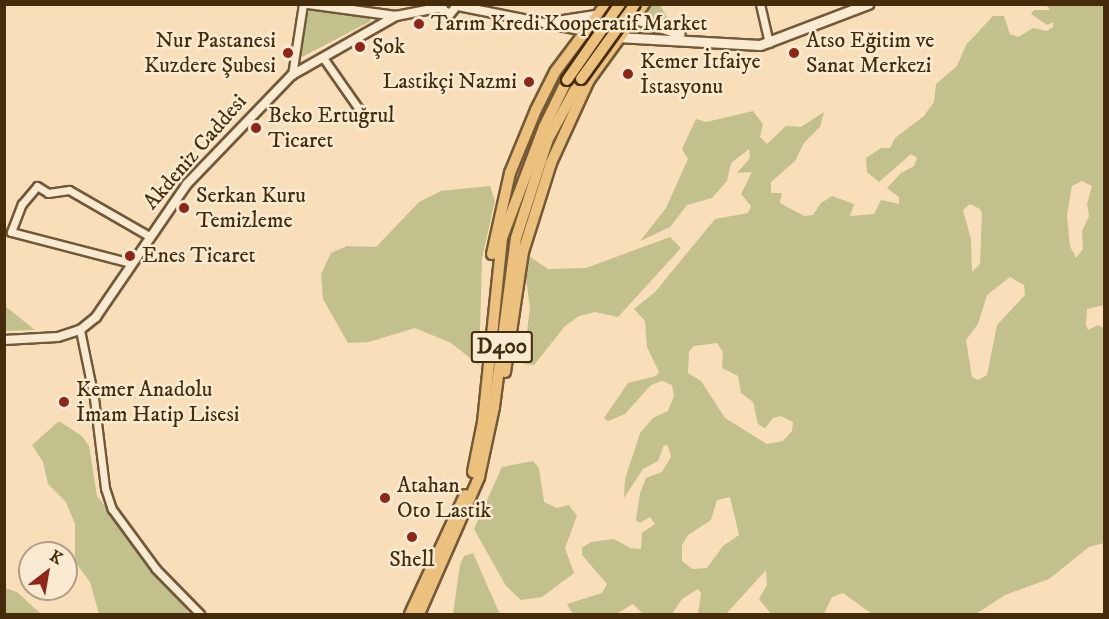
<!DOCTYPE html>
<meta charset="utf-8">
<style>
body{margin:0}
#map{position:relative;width:1109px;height:619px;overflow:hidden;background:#f8dfba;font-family:"IM FELL DW Pica",serif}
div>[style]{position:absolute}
.green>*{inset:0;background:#c2c08c}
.roads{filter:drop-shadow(2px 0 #725937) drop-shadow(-2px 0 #725937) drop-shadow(0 2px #725937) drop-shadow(0 -2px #725937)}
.minor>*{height:7px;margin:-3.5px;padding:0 3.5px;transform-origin:3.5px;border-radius:3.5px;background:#faead2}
.tertiary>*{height:8px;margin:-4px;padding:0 4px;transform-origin:4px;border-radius:4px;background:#faead2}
.secondary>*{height:9px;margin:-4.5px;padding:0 4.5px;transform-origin:4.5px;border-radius:4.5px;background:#faead2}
.trunk>*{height:10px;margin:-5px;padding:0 5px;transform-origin:5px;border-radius:5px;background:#ecc07d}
.bridges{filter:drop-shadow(2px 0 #452c0b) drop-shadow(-2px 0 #452c0b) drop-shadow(0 2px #452c0b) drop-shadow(0 -2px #452c0b)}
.trunk-bridge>*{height:10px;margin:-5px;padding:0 5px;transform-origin:5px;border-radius:5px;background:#ecc07d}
.dots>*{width:16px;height:16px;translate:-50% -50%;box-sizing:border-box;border:3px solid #faead2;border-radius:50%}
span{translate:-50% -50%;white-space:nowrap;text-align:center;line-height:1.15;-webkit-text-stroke:5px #faead2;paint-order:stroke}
.shield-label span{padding:2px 4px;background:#faead2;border:2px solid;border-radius:4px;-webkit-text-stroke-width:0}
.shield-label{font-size:21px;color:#452c0b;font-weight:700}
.poi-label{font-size:22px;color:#452c0b}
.left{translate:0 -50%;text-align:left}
.right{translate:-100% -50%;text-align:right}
.street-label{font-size:22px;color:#452c0b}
.frame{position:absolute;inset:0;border:6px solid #452c0b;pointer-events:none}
.north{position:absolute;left:18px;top:541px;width:60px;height:60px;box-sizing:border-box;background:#faead2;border:2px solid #b29e82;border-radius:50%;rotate:31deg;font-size:16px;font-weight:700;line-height:24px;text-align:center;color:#452c0b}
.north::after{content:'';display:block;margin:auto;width:21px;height:27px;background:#8f2418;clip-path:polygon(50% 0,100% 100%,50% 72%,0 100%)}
</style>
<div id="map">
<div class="green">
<div style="clip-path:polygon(649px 5px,660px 5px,672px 26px,645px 17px)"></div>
<div style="clip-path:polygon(evenodd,1046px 5px,1104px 5px,1104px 305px,1087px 309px,1086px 325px,1088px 330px,1098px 325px,1104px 328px,1104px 543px,1089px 547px,1049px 579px,1005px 595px,976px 614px,872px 614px,843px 593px,832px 597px,824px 614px,771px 614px,759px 599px,767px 585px,766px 570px,726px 614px,698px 614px,701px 593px,698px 589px,682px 599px,672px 614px,643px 614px,633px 604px,616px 614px,573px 614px,567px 604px,602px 593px,607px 584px,582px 555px,582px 548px,591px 542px,614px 539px,630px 548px,641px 549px,642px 533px,655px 524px,650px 517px,640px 523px,636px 520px,640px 493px,646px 478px,662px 472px,671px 457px,668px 446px,664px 445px,658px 461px,643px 469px,624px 498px,625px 479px,640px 433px,653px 418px,668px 411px,674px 396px,672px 385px,662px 381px,651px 385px,625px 414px,608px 421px,604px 418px,628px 383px,656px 376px,659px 372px,647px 347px,645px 321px,634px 309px,655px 292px,715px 219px,748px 213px,751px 206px,741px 194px,752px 172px,737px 173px,750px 158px,749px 149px,731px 163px,727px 181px,712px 198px,687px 205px,670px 227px,640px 241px,666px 208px,679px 179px,688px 159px,682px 149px,696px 119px,706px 122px,753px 111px,763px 124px,760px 137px,767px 144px,786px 126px,801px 127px,824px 112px,820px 127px,804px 143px,795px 161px,771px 182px,771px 193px,782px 193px,780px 203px,804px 216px,813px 215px,821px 203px,832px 196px,854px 204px,850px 216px,874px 214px,881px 200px,899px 204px,899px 197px,887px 188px,901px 173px,914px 166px,917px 158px,911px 154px,879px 182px,867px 172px,866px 158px,881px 148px,890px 148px,895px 138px,924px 116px,934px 102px,936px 84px,957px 66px,966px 45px,993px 16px,1004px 16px,1010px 34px,1018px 37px,1033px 28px,1047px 31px,1053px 27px,1053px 22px,1047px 25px,1031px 14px,1034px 10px,1050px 10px,1046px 5px,1082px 181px,1092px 186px,1087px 204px,1089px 216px,1082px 231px,1083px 249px,1076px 258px,1070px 246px,1067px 215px,1072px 186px,1082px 181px,1046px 5px,970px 204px,980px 209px,982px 214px,980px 264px,972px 272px,971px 239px,963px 210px,970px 204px,1046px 5px,1010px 277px,1024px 285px,1025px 295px,997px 325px,987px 375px,978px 380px,972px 377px,966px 340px,978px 324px,987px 295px,1010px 277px,1046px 5px,717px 343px,723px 352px,722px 368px,738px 376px,741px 393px,753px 402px,758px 424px,765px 428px,773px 418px,781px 416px,793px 422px,792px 431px,783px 441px,767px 444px,725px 418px,701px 381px,688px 373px,689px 351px,694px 346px,717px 343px,1046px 5px,730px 497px,739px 535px,723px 546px,707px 568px,692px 569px,682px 561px,682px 545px,688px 535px,711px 520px,717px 500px,730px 497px)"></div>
<div style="clip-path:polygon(311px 10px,367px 16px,371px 21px,300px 58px,297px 51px,303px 16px)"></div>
<div style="clip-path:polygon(490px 186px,495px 201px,482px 258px,479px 365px,451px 343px,415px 328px,369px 342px,348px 343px,323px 299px,321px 274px,331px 253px,347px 246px,376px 247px,419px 202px,441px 191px)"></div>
<div style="clip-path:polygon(670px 237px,681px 248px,618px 317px,595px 312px,579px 316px,565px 326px,534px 365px,523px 364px,530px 307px,524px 265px,529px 256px,548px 269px,586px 268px)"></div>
<div style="clip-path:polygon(5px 306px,35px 330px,5px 331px)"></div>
<div style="clip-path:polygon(59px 421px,82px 436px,89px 446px,97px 496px,190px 614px,99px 614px,90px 582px,75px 562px,75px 524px,66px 502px,48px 484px,43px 462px,32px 445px)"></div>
<div style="clip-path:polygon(533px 461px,539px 468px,544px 502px,557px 508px,569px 505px,577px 516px,565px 548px,574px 573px,542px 597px,521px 600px,506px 586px,474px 529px,502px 467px)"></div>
<div style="clip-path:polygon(473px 553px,498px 610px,500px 614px,453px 614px,460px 565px,464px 556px)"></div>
<div style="clip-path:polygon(5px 588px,17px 592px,41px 614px,5px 614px)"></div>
</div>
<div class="roads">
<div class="minor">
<div style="left:760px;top:4px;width:40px;rotate:77deg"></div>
<div style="left:324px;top:59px;width:68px;rotate:55.1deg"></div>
<div style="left:292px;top:75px;width:72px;rotate:-81.2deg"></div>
<div style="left:131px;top:263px;width:124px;rotate:-165.5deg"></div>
<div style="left:11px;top:232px;width:30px;rotate:-69deg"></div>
<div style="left:22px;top:204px;width:23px;rotate:-50deg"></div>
<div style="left:37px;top:186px;width:13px;rotate:32deg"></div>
<div style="left:48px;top:193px;width:21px;rotate:-8deg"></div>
<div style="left:69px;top:190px;width:92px;rotate:29.9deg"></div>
<div style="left:80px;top:330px;width:69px;rotate:78.4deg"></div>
<div style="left:94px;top:398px;width:91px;rotate:83deg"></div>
<div style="left:105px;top:488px;width:22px;rotate:72deg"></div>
<div style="left:112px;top:509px;width:74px;rotate:53.7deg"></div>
<div style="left:156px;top:569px;width:63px;rotate:45.6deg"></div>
</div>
<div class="tertiary">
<div style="left:308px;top:4px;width:89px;rotate:7.8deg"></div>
<div style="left:442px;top:4px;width:6px;rotate:81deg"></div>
<div style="left:443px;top:10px;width:8px;rotate:30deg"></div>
<div style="left:450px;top:14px;width:13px;rotate:-51deg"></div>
<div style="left:458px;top:6px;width:128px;rotate:11.2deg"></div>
<div style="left:557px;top:21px;width:39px;rotate:-9deg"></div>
<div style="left:4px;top:340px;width:54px;rotate:-3.2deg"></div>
<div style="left:58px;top:337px;width:23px;rotate:-18deg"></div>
<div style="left:80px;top:330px;width:21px;rotate:-39deg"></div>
<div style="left:96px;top:317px;width:161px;rotate:-55.6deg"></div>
<div style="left:187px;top:184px;width:151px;rotate:-46.1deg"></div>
<div style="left:292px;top:75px;width:120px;rotate:-29.6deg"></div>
<div style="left:396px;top:16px;width:47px;rotate:-11.1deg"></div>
</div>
<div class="secondary">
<div style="left:596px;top:15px;width:21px;rotate:-5deg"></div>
<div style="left:617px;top:13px;width:66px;rotate:18.4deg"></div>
<div style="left:617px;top:37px;width:143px;rotate:3.2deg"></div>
<div style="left:760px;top:45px;width:116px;rotate:-20.8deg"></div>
</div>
<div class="trunk">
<div style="left:492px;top:254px;width:83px;rotate:-77.5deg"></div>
<div style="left:510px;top:173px;width:68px;rotate:-67.6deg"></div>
<div style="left:536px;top:110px;width:42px;rotate:-63.4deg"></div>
<div style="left:555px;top:72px;width:85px;rotate:-53.1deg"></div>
<div style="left:505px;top:372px;width:121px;rotate:-81.5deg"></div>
<div style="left:523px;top:252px;width:93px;rotate:-72.5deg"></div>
<div style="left:551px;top:163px;width:91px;rotate:-65.4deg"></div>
<div style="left:589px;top:80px;width:94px;rotate:-54.1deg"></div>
<div style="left:473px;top:472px;width:51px;rotate:-78.7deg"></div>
<div style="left:483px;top:422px;width:185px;rotate:-84.1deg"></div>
<div style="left:502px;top:238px;width:119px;rotate:-69.3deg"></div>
<div style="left:544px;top:127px;width:52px;rotate:-63.9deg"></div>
<div style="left:410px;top:614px;width:131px;rotate:-65.2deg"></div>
<div style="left:419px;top:614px;width:150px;rotate:-66.3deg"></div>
<div style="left:479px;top:477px;width:72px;rotate:-77.9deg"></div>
<div style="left:494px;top:407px;width:170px;rotate:-82.6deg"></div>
<div style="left:516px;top:238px;width:104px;rotate:-72.1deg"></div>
<div style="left:548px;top:139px;width:68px;rotate:-61.2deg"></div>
</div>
</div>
<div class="bridges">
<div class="trunk-bridge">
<div style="left:581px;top:79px;width:92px;rotate:-54.2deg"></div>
<div style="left:567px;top:80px;width:93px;rotate:-55.1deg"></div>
</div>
</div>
<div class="dots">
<div style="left:419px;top:24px;background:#8f2418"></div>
<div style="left:360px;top:47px;background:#8f2418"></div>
<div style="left:288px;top:53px;background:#8f2418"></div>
<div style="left:794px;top:53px;background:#8f2418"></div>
<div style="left:628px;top:74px;background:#8f2418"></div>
<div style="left:529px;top:82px;background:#8f2418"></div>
<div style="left:256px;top:128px;background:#8f2418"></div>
<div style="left:184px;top:208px;background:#8f2418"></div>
<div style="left:130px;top:256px;background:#8f2418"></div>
<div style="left:64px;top:402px;background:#8f2418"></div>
<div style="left:385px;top:498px;background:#8f2418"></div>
<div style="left:412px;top:537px;background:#8f2418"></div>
</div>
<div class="shield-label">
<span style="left:502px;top:347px">D400</span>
</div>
<div class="poi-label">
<span class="left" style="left:431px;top:24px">Tarım Kredi Kooperatif Market</span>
<span class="right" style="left:276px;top:53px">Nur Pastanesi<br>Kuzdere Şubesi</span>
<span class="left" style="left:806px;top:53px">Atso Eğitim ve<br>Sanat Merkezi</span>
<span class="left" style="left:372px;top:47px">Şok</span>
<span class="left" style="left:640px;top:74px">Kemer İtfaiye<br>İstasyonu</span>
<span class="right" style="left:517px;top:82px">Lastikçi Nazmi</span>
<span class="left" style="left:268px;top:128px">Beko Ertuğrul<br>Ticaret</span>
<span class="left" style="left:196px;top:208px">Serkan Kuru<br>Temizleme</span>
<span class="left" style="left:142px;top:256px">Enes Ticaret</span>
<span class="left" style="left:76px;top:402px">Kemer Anadolu<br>İmam Hatip Lisesi</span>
<span class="left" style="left:397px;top:498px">Atahan<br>Oto Lastik</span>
<span style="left:412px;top:560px">Shell</span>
</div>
<div class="street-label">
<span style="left:195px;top:152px;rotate:-49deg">Akdeniz Caddesi</span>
</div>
<div class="frame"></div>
<div class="north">K</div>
</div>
